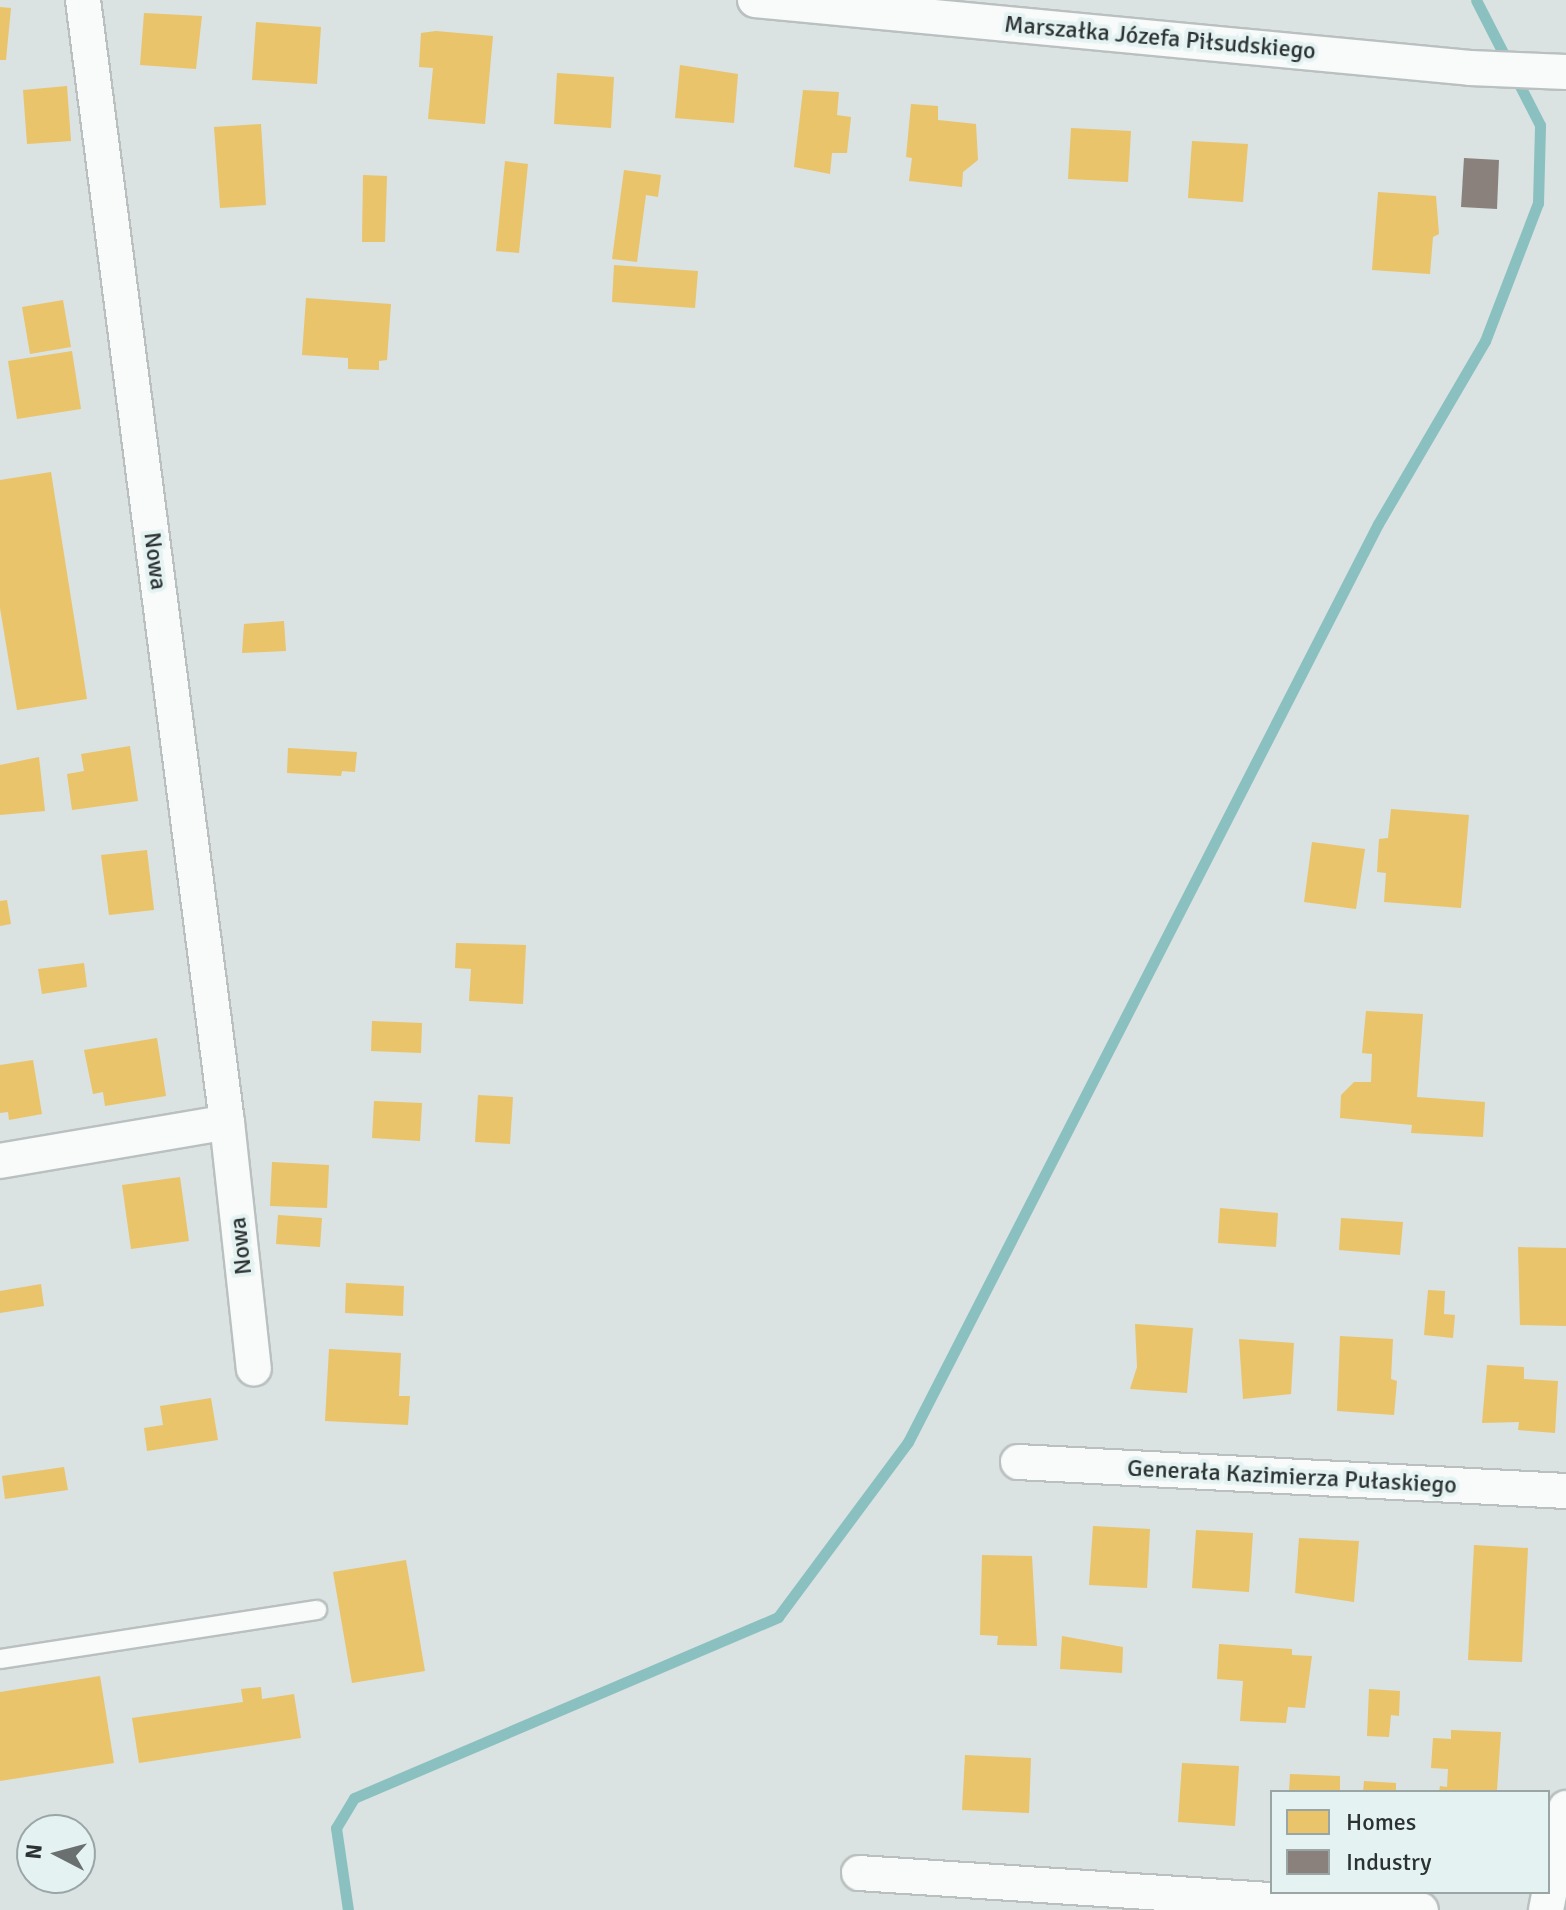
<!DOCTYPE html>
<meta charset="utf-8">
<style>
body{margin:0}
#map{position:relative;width:1566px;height:1910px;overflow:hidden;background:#dae2e2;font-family:Signika,sans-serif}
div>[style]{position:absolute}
.homes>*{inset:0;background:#e9c46a}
.industry>*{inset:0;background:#8a817c}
.stream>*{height:11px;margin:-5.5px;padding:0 5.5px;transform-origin:5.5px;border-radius:5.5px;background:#8ac1c0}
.roads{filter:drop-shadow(2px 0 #bac0c0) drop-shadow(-2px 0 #bac0c0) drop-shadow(0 2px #bac0c0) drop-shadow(0 -2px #bac0c0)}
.service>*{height:18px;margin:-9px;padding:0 9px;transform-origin:9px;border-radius:9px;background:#f9fbfb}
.minor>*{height:34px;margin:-17px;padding:0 17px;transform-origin:17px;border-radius:17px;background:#f9fbfb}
span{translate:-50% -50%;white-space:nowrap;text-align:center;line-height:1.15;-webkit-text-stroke:8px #e4f3f2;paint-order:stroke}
.street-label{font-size:24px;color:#2c3231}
.legend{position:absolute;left:1270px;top:1790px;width:280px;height:104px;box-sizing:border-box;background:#e4f3f2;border:2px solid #9aa6a5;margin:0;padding:10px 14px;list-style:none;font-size:24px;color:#2c3231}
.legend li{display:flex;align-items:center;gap:16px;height:40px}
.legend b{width:40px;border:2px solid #9aa6a5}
.north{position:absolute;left:16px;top:1814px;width:80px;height:80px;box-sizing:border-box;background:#e4f3f2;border:2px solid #9aa6a5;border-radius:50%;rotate:276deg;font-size:22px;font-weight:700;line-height:32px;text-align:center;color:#2c3231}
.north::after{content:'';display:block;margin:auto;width:28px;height:36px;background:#69706f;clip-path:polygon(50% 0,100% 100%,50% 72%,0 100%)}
</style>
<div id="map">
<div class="homes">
<div style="clip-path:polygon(0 7px,11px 8px,6px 60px,0 60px)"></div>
<div style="clip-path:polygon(144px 13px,202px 16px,196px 69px,140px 65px)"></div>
<div style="clip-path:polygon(256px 22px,321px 27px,317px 84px,252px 80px)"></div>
<div style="clip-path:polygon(436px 31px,493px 36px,485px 124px,428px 119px,433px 68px,419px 67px,421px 33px)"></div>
<div style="clip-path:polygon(680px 65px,738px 74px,734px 123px,675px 118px)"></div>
<div style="clip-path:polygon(557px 73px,614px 77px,611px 128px,554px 124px)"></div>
<div style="clip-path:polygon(67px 86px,71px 141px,27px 144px,23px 90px)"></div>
<div style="clip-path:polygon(803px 90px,839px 92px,837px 115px,851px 117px,847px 153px,832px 153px,830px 174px,794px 167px)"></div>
<div style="clip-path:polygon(911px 104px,938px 106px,938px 120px,976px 124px,978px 160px,963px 172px,962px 187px,909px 181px,912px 158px,906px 157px)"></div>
<div style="clip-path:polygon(261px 124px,266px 205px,220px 208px,214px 127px)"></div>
<div style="clip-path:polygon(1071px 128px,1131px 131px,1128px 182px,1068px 179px)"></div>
<div style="clip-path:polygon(1192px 141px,1248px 144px,1243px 202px,1188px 198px)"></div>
<div style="clip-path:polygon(505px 161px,528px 164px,519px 253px,496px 251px)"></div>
<div style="clip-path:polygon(624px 170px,661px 175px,658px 197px,646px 195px,637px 262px,612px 259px)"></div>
<div style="clip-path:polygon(363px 175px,387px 176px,385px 242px,362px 242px)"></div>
<div style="clip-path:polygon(1378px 192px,1436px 196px,1439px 234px,1433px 237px,1430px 274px,1372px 270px)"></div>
<div style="clip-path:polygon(614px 265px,698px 271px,695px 308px,612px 302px)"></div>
<div style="clip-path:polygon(306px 298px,391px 304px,387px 360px,379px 361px,379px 370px,348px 369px,348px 358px,302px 355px)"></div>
<div style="clip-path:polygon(63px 300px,71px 347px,30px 354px,22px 307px)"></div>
<div style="clip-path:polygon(72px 351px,81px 409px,17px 419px,8px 361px)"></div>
<div style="clip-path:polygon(51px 472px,87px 699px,17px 710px,0 608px,0 480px)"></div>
<div style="clip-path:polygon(284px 621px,286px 651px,242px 653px,244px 624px)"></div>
<div style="clip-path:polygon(130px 746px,138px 801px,72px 810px,67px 774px,84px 771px,81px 754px)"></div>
<div style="clip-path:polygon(288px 748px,357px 752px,355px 772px,342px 771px,341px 776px,287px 773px)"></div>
<div style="clip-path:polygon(39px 757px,45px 811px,0 815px,0 765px)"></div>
<div style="clip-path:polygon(1391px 809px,1469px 815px,1461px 908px,1384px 902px,1386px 873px,1377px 872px,1379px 839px,1388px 838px)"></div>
<div style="clip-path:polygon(1312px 842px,1365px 849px,1356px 909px,1304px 902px)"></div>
<div style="clip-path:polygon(147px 850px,154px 910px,109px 915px,101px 855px)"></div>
<div style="clip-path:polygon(7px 900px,11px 924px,0 926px,0 901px)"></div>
<div style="clip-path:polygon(456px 943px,526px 945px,523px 1004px,469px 1001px,471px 969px,455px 968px)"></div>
<div style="clip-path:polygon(84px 963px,87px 987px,42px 994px,38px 969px)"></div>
<div style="clip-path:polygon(1366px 1011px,1423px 1014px,1417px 1097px,1485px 1102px,1483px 1137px,1411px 1133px,1412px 1125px,1340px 1118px,1341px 1095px,1354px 1082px,1371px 1082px,1372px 1054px,1362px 1053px)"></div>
<div style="clip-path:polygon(372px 1021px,422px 1023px,421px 1053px,371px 1051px)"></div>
<div style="clip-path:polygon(157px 1038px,166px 1096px,105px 1106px,103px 1092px,93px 1094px,84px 1050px)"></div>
<div style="clip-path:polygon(33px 1060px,42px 1114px,9px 1120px,8px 1112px,0 1113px,0 1065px)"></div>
<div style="clip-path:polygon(478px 1095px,513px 1097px,510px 1144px,475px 1142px)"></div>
<div style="clip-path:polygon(374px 1101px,422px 1103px,420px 1141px,372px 1138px)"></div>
<div style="clip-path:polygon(272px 1162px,329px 1165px,327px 1208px,270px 1206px)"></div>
<div style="clip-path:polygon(180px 1177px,189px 1241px,131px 1249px,122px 1185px)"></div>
<div style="clip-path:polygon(1220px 1208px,1278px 1213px,1276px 1247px,1218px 1243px)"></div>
<div style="clip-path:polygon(278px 1215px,322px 1218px,320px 1247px,276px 1244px)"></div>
<div style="clip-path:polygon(1341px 1218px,1403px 1222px,1400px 1255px,1339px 1250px)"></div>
<div style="clip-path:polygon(1518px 1247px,1566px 1248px,1566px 1326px,1520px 1325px)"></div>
<div style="clip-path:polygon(346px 1283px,404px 1286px,403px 1316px,345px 1313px)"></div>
<div style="clip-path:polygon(41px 1284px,44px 1306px,0 1313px,0 1291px)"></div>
<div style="clip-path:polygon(1428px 1290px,1445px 1291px,1444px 1314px,1455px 1315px,1453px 1338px,1424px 1335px)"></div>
<div style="clip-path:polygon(1135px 1324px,1193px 1328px,1187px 1393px,1130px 1389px,1137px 1367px)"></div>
<div style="clip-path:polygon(1340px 1336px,1393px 1339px,1391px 1379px,1397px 1381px,1394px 1415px,1337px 1411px)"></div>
<div style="clip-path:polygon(1239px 1339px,1294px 1343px,1291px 1394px,1243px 1399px)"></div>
<div style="clip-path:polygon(329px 1349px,401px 1353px,399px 1396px,410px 1396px,408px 1425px,325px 1421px)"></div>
<div style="clip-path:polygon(1487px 1365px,1524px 1367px,1524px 1379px,1558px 1381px,1555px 1433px,1518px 1430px,1519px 1422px,1482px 1423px)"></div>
<div style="clip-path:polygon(211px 1398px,218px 1440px,147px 1451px,144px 1428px,163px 1425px,160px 1406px)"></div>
<div style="clip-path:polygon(64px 1467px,68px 1490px,5px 1499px,2px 1476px)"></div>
<div style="clip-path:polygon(1093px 1526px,1150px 1529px,1147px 1588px,1089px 1585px)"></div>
<div style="clip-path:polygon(1196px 1530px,1253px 1533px,1249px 1592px,1192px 1588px)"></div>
<div style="clip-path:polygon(1299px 1538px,1359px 1541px,1354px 1602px,1295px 1593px)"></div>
<div style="clip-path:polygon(1474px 1545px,1528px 1548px,1522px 1662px,1468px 1660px)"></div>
<div style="clip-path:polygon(982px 1555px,1032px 1556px,1037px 1646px,997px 1645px,998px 1636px,980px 1635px)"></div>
<div style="clip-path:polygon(406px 1560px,425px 1671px,352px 1683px,333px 1572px)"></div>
<div style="clip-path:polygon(1062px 1636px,1123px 1647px,1122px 1673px,1060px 1669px)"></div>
<div style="clip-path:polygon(1219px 1644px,1292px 1649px,1292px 1655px,1312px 1656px,1305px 1708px,1288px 1707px,1286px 1723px,1240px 1721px,1243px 1681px,1217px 1679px)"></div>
<div style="clip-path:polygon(100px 1676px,114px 1763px,0 1781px,0 1692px)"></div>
<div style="clip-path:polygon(261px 1687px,262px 1699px,294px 1694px,301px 1738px,139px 1763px,132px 1718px,243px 1702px,241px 1689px)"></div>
<div style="clip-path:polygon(1369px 1689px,1400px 1691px,1399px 1716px,1391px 1715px,1389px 1737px,1367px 1736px)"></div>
<div style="clip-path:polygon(1451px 1730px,1501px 1732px,1497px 1790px,1439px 1792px,1440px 1786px,1447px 1787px,1448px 1769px,1431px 1768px,1433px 1738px,1451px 1739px)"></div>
<div style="clip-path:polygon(965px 1755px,1031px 1758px,1029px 1813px,962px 1810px)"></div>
<div style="clip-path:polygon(1182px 1763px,1239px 1766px,1235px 1826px,1178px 1822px)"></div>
<div style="clip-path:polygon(1290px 1774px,1340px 1776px,1340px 1792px,1289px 1792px)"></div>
<div style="clip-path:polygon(1364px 1781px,1396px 1783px,1396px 1792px,1363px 1792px)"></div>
</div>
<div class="industry">
<div style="clip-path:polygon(1464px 158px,1499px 160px,1497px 209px,1461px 207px)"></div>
</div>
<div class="stream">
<div style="left:348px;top:1910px;width:83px;rotate:-98.3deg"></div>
<div style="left:336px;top:1828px;width:35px;rotate:-59deg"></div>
<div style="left:354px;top:1798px;width:461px;rotate:-23.1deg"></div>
<div style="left:778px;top:1617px;width:218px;rotate:-53.4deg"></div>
<div style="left:908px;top:1442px;width:1031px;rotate:-62.89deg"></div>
<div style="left:1378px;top:524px;width:212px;rotate:-59.7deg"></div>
<div style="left:1485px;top:341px;width:148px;rotate:-69deg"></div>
<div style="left:1538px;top:203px;width:78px;rotate:-88.5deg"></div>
<div style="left:1540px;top:125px;width:140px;rotate:-117.1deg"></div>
</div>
<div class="roads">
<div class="service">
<div style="left:0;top:1659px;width:321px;rotate:-8.8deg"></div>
</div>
<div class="minor">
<div style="left:83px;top:0;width:1131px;rotate:82.69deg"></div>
<div style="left:227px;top:1122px;width:248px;rotate:83.8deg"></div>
<div style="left:755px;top:0;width:718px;rotate:5.43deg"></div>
<div style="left:1470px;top:68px;width:96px;rotate:2.4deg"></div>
<div style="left:0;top:1161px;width:230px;rotate:-9.7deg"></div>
<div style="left:1018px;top:1462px;width:549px;rotate:3.03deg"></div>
<div style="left:859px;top:1873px;width:563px;rotate:3.77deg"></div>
<div style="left:1546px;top:1910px;width:104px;rotate:-78.9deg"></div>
</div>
</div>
<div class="street-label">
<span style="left:1160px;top:38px;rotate:5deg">Marszałka Józefa Piłsudskiego</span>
<span style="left:155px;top:561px;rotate:83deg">Nowa</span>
<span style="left:241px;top:1246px;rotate:-96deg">Nowa</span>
<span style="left:1292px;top:1477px;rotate:3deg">Generała Kazimierza Pułaskiego</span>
</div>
<ul class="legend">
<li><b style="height:22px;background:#e9c46a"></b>Homes</li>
<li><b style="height:22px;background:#8a817c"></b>Industry</li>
</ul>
<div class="north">N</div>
</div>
